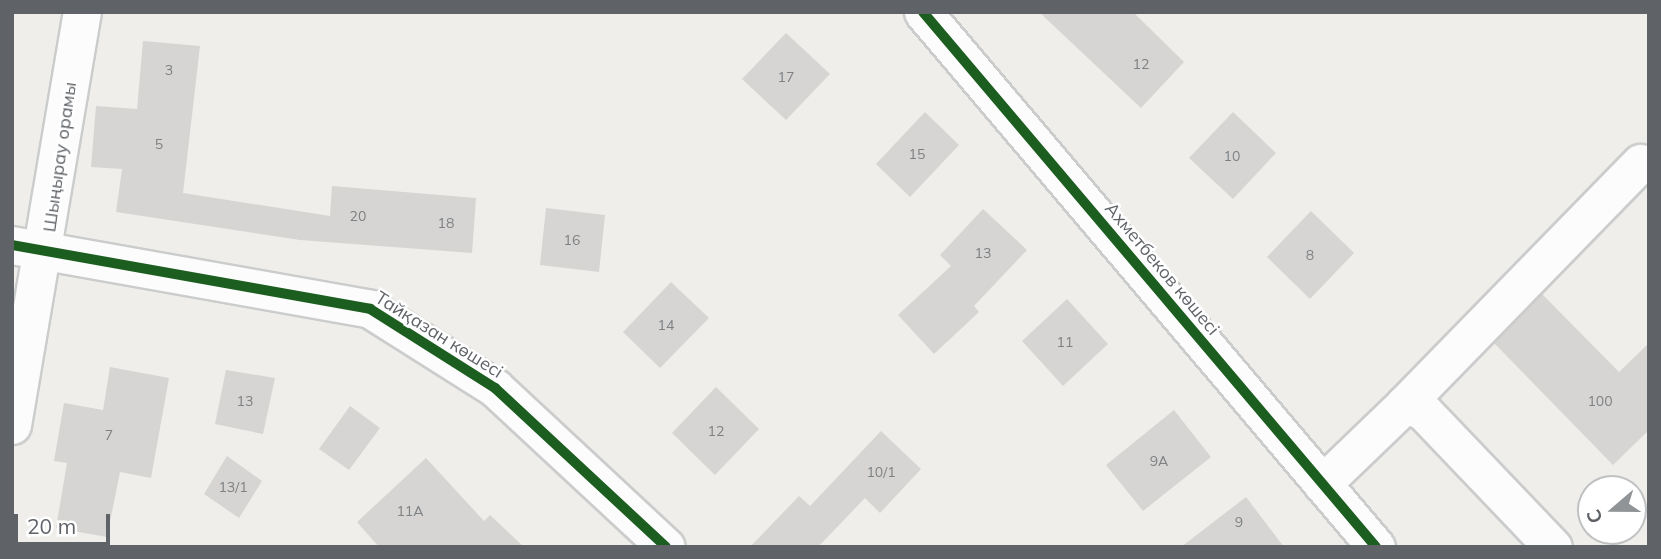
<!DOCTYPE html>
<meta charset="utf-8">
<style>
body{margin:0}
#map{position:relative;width:1661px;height:559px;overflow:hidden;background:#efeeea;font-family:Mulish,sans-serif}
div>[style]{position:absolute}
.building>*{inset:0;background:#d6d5d3}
.roads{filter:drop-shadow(2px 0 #cbcccc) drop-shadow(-2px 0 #cbcccc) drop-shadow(0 2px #cbcccc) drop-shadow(0 -2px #cbcccc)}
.minor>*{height:37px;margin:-18.5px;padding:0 18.5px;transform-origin:18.5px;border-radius:18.5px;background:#fdfcfc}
.cycleway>*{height:10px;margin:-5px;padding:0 5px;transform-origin:5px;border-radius:5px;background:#1b5e20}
span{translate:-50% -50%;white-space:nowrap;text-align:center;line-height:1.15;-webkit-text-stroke:5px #fff;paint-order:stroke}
.number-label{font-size:14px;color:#7e8184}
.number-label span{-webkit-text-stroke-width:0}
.street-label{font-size:18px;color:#5f6368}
.frame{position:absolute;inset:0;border:14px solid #5f6368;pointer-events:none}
.north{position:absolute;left:1577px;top:475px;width:70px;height:70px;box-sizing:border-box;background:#fff;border:2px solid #bfc1c3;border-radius:50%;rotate:250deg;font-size:19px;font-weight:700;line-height:28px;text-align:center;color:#5f6368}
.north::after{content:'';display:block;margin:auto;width:24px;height:32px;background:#919496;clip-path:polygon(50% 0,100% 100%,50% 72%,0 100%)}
.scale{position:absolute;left:14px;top:514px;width:96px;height:32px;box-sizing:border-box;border:4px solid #5f6368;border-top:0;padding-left:9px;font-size:21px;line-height:24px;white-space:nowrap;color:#5f6368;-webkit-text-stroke:5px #fff;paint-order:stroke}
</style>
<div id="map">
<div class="building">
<div style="clip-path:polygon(1039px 12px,1133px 12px,1184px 62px,1141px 108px)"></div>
<div style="clip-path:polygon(786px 33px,830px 74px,786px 120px,742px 79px)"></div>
<div style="clip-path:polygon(143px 41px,200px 46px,183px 193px,330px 216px,332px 186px,476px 198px,472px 253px,300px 240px,116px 212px,122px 169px,91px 167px,96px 106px,137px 109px)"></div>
<div style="clip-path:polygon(925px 112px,959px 145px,910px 197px,876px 164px)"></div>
<div style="clip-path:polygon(1233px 112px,1276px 153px,1233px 199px,1189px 158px)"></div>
<div style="clip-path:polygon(546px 208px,605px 215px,599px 272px,540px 265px)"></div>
<div style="clip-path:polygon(983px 209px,1027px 250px,974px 306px,979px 312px,934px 354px,898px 315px,951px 266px,940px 255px)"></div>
<div style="clip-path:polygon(1311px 211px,1354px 253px,1310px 299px,1267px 257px)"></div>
<div style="clip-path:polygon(671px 282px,709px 318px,660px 368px,623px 332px)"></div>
<div style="clip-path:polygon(1542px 294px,1619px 372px,1649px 343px,1649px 430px,1613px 465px,1494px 343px)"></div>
<div style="clip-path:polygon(1067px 299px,1108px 344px,1063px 386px,1022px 341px)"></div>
<div style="clip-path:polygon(110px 367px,169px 378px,151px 478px,120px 472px,107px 537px,56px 528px,67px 463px,54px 461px,64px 403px,103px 410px)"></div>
<div style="clip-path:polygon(226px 370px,275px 378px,263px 434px,215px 424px)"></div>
<div style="clip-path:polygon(716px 387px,759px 429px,715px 475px,672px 433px)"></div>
<div style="clip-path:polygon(350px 406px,380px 428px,349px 470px,319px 449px)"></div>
<div style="clip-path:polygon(1174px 410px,1211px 457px,1143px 511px,1106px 465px)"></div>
<div style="clip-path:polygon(881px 431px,921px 469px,880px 513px,865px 498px,818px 547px,750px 547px,799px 496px,810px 506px)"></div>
<div style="clip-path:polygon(227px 456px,262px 481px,239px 518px,204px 494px)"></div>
<div style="clip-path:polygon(426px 458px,484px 521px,490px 515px,524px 547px,379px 547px,357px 522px)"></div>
<div style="clip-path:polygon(1246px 497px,1284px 547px,1181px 547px)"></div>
</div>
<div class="roads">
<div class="minor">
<div style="left:923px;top:12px;width:701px;rotate:49.74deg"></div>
<div style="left:12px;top:245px;width:364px;rotate:10.1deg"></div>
<div style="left:370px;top:309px;width:148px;rotate:32.3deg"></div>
<div style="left:495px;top:388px;width:233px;rotate:42.9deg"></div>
<div style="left:1405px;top:404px;width:337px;rotate:-45.7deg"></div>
<div style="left:12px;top:425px;width:419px;rotate:-80.4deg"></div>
<div style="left:1322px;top:484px;width:115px;rotate:-43.9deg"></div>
<div style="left:1405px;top:404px;width:19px;rotate:21deg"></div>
<div style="left:1423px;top:411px;width:188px;rotate:46.3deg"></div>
</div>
</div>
<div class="cycleway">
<div style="left:923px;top:12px;width:701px;rotate:49.74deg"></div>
<div style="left:12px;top:245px;width:364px;rotate:10.1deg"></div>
<div style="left:370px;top:309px;width:148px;rotate:32.3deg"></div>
<div style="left:495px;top:388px;width:233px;rotate:42.9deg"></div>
</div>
<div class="number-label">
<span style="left:1141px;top:64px">12</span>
<span style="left:169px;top:70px">3</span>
<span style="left:786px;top:77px">17</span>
<span style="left:159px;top:144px">5</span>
<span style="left:917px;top:154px">15</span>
<span style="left:1232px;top:156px">10</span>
<span style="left:358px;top:216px">20</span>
<span style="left:446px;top:223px">18</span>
<span style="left:572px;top:240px">16</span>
<span style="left:983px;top:253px">13</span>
<span style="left:1310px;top:255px">8</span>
<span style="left:666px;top:325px">14</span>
<span style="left:1065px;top:342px">11</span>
<span style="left:245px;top:401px">13</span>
<span style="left:1600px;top:401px">100</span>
<span style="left:716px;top:431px">12</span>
<span style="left:109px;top:435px">7</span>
<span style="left:1159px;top:461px">9А</span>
<span style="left:881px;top:472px">10/1</span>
<span style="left:233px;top:487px">13/1</span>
<span style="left:410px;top:511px">11А</span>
<span style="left:1239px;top:522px">9</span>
</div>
<div class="street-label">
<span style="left:60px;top:157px;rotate:-82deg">Шыңырау орамы</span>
<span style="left:1162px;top:269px;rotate:50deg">Ахметбеков көшесі</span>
<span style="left:439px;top:335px;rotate:32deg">Тайқазан көшесі</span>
</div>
<div class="frame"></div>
<div class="north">С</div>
<div class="scale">20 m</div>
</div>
